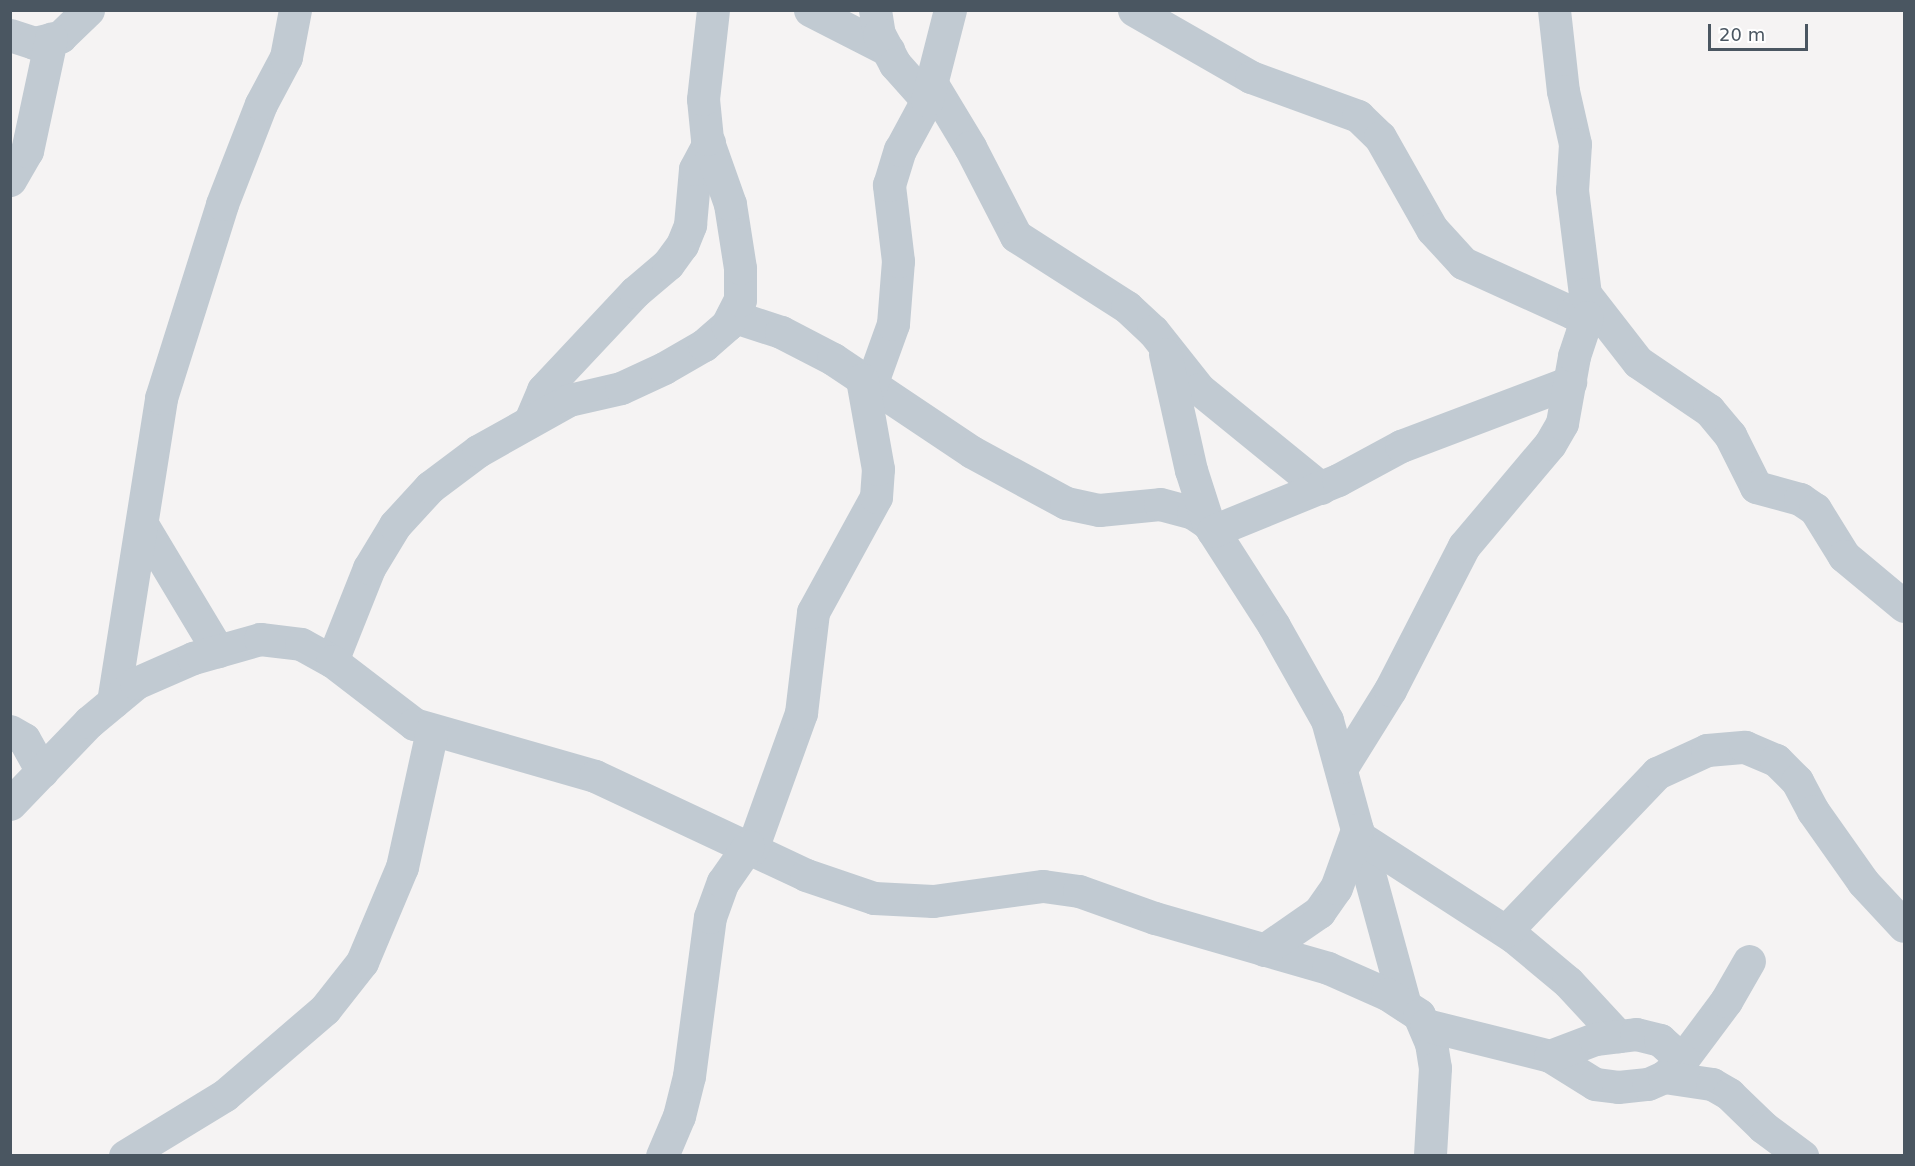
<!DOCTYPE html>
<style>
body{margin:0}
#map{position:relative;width:1915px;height:1166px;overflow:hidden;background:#f5f3f3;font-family:"DejaVu Sans",sans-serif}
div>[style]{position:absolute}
.street>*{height:33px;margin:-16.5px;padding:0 16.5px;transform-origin:16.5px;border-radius:16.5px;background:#c1cad2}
span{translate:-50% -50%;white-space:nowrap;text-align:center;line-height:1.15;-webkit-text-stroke:4.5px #fff;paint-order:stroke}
.frame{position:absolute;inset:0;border:12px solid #4a5661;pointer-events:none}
.scale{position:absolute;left:1708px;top:24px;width:100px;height:27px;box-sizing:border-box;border:3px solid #4a5661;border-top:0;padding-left:8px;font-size:18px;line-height:21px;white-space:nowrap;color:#4a5661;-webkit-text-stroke:4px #fff;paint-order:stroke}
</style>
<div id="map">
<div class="street">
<div style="left:810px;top:10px;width:88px;rotate:27.1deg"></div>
<div style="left:875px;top:10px;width:24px;rotate:81deg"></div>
<div style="left:879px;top:34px;width:34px;rotate:62deg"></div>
<div style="left:895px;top:64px;width:48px;rotate:48.4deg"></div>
<div style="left:1134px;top:10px;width:135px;rotate:29.8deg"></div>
<div style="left:1251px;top:77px;width:114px;rotate:20deg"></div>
<div style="left:1358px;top:116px;width:30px;rotate:44deg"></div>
<div style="left:1380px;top:137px;width:106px;rotate:60.5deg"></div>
<div style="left:1432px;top:229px;width:46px;rotate:47.6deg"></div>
<div style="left:1463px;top:263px;width:121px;rotate:24.4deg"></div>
<div style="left:1573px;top:313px;width:30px;rotate:15deg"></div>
<div style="left:1554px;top:10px;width:81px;rotate:83.7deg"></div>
<div style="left:1563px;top:91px;width:54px;rotate:77.2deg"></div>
<div style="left:1575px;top:144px;width:46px;rotate:93.7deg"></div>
<div style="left:1572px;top:190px;width:105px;rotate:82.9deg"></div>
<div style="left:1585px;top:294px;width:86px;rotate:52.1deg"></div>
<div style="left:1638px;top:362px;width:86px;rotate:34.1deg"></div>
<div style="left:1709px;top:410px;width:33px;rotate:50deg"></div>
<div style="left:1730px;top:435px;width:58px;rotate:63.4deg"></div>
<div style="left:1756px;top:487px;width:46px;rotate:15.3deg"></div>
<div style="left:1800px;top:499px;width:18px;rotate:34deg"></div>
<div style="left:1815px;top:509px;width:55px;rotate:58.3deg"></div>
<div style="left:1844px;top:556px;width:78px;rotate:39.8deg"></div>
<div style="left:10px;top:35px;width:25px;rotate:18deg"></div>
<div style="left:34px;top:43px;width:27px;rotate:-13deg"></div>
<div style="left:60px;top:37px;width:39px;rotate:-44deg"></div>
<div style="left:932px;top:84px;width:74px;rotate:58.9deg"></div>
<div style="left:970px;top:147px;width:100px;rotate:62.7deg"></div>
<div style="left:1016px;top:236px;width:132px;rotate:32.6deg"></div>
<div style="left:1127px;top:307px;width:35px;rotate:43deg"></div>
<div style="left:1153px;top:331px;width:74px;rotate:51.6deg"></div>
<div style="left:1199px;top:389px;width:157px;rotate:39.1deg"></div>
<div style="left:10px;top:180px;width:34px;rotate:-60deg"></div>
<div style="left:27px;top:151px;width:115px;rotate:-77.9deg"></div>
<div style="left:732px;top:316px;width:52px;rotate:18.1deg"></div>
<div style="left:781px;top:332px;width:59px;rotate:27.4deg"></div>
<div style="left:833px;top:359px;width:167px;rotate:33.8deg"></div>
<div style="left:972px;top:452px;width:107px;rotate:28.5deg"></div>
<div style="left:1066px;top:503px;width:34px;rotate:12deg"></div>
<div style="left:1099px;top:510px;width:61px;rotate:-5.6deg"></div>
<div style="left:1160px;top:504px;width:34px;rotate:15deg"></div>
<div style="left:1193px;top:513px;width:18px;rotate:34deg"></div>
<div style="left:1208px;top:523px;width:122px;rotate:57.3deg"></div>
<div style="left:1274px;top:626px;width:108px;rotate:60.6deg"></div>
<div style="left:1327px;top:720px;width:296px;rotate:74.7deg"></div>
<div style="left:1165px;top:354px;width:119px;rotate:77.4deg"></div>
<div style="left:1191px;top:470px;width:56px;rotate:72.2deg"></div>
<div style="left:871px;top:385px;width:65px;rotate:-70.2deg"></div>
<div style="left:893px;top:324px;width:63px;rotate:-85.5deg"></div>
<div style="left:898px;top:261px;width:77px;rotate:-96.8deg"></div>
<div style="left:889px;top:185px;width:37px;rotate:-73deg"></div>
<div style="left:900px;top:150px;width:57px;rotate:-61.6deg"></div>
<div style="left:927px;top:100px;width:93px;rotate:-75.7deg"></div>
<div style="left:530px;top:421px;width:34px;rotate:-67deg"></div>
<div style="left:543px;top:390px;width:134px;rotate:-46.8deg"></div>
<div style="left:635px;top:292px;width:43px;rotate:-40.3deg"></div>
<div style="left:668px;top:264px;width:24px;rotate:-54deg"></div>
<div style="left:682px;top:245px;width:22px;rotate:-68deg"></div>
<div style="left:690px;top:225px;width:56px;rotate:-84.9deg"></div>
<div style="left:695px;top:169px;width:30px;rotate:-62deg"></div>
<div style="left:143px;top:526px;width:146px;rotate:59deg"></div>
<div style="left:1213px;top:531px;width:135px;rotate:-22.2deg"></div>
<div style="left:1338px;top:480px;width:72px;rotate:-28.4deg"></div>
<div style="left:1401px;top:446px;width:181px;rotate:-20.7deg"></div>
<div style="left:332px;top:661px;width:100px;rotate:-68.3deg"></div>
<div style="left:369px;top:568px;width:50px;rotate:-58.8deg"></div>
<div style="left:395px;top:525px;width:52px;rotate:-47.4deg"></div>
<div style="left:430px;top:487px;width:60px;rotate:-36.9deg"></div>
<div style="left:478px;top:451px;width:104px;rotate:-29.3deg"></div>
<div style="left:569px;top:400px;width:53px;rotate:-13deg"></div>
<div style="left:621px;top:388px;width:47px;rotate:-24.9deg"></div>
<div style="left:664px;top:368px;width:46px;rotate:-29.9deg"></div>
<div style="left:704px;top:345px;width:30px;rotate:-41deg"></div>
<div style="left:727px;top:325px;width:28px;rotate:-63deg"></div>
<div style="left:740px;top:300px;width:32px;rotate:-90deg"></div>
<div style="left:740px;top:268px;width:65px;rotate:-98.9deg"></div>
<div style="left:730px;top:204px;width:69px;rotate:-109.5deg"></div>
<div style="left:707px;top:139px;width:40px;rotate:-95.7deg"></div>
<div style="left:703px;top:99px;width:90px;rotate:-83.6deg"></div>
<div style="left:113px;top:702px;width:308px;rotate:-81deg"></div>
<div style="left:161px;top:398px;width:203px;rotate:-72.5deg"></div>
<div style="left:222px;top:204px;width:107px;rotate:-68.7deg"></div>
<div style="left:261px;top:104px;width:53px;rotate:-62deg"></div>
<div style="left:286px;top:57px;width:48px;rotate:-79.2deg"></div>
<div style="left:10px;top:731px;width:16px;rotate:30deg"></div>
<div style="left:24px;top:739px;width:37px;rotate:61deg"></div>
<div style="left:1342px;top:767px;width:91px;rotate:-58.1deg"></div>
<div style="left:1390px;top:690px;width:162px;rotate:-62.8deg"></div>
<div style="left:1464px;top:546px;width:133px;rotate:-49.9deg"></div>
<div style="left:1550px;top:444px;width:24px;rotate:-60deg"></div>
<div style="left:1562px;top:423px;width:68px;rotate:-79.8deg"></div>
<div style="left:1574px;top:356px;width:41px;rotate:-71.6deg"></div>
<div style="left:10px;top:804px;width:114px;rotate:-46.1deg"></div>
<div style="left:89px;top:722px;width:61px;rotate:-39.7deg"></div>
<div style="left:136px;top:683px;width:62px;rotate:-23.7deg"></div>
<div style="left:193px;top:658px;width:70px;rotate:-15.8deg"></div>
<div style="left:260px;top:639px;width:41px;rotate:7deg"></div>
<div style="left:301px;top:644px;width:35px;rotate:29deg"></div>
<div style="left:332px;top:661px;width:103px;rotate:37.5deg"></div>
<div style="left:414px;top:724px;width:188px;rotate:16deg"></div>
<div style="left:595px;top:776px;width:233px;rotate:25.1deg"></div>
<div style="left:806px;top:875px;width:72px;rotate:18.7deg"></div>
<div style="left:874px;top:898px;width:59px;rotate:2.9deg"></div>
<div style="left:933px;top:901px;width:111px;rotate:-7.8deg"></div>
<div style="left:1043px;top:886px;width:36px;rotate:8deg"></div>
<div style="left:1079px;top:891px;width:81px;rotate:19.6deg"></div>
<div style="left:1155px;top:918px;width:180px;rotate:16.1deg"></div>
<div style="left:1328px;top:968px;width:64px;rotate:23.8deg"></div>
<div style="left:1387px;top:994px;width:38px;rotate:33deg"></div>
<div style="left:1419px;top:1015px;width:30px;rotate:67deg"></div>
<div style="left:1431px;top:1043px;width:25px;rotate:81deg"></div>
<div style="left:1435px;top:1068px;width:88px;rotate:93.3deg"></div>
<div style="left:1358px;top:836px;width:186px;rotate:32.9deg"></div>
<div style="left:1514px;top:937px;width:70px;rotate:39.8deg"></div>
<div style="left:1568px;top:982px;width:74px;rotate:47.2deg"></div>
<div style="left:752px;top:849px;width:145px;rotate:-70.2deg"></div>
<div style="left:801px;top:713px;width:102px;rotate:-83.2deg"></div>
<div style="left:813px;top:612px;width:131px;rotate:-61.3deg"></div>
<div style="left:876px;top:497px;width:28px;rotate:-86deg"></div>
<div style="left:878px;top:469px;width:91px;rotate:-100.1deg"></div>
<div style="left:1506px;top:931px;width:219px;rotate:-46.3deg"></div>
<div style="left:1657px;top:773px;width:55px;rotate:-24.7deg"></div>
<div style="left:1707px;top:750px;width:38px;rotate:-5deg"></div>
<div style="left:1745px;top:747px;width:34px;rotate:23deg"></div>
<div style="left:1776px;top:760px;width:30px;rotate:45deg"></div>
<div style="left:1797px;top:781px;width:34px;rotate:62deg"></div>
<div style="left:1813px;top:811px;width:87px;rotate:54.8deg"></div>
<div style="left:1863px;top:882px;width:60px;rotate:47deg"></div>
<div style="left:1264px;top:950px;width:67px;rotate:-34.6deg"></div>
<div style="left:1319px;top:912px;width:29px;rotate:-55deg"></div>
<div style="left:1336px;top:888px;width:62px;rotate:-70.1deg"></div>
<div style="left:1426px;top:1025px;width:128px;rotate:14deg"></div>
<div style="left:1550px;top:1056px;width:53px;rotate:31.9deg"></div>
<div style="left:1595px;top:1084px;width:23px;rotate:7deg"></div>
<div style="left:1618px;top:1087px;width:30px;rotate:-6deg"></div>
<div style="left:1648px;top:1084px;width:17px;rotate:-24deg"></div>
<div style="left:1664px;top:1077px;width:25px;rotate:-43deg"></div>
<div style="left:1682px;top:1060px;width:74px;rotate:-53.3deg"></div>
<div style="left:1726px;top:1001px;width:46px;rotate:-60.1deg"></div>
<div style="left:1550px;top:1056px;width:48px;rotate:-20.7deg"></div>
<div style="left:1595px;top:1039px;width:41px;rotate:-7deg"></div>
<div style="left:1636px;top:1034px;width:25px;rotate:14deg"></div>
<div style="left:1660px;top:1040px;width:30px;rotate:42deg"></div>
<div style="left:1664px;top:1077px;width:49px;rotate:8.3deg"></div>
<div style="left:1712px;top:1084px;width:20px;rotate:30deg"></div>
<div style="left:1729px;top:1094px;width:47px;rotate:44.1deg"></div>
<div style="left:1763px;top:1127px;width:49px;rotate:36.6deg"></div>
<div style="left:125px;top:1156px;width:117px;rotate:-31.4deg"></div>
<div style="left:225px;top:1095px;width:132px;rotate:-40.7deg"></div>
<div style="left:325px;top:1009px;width:60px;rotate:-51.8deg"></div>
<div style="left:362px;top:962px;width:103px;rotate:-67.2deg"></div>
<div style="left:402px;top:867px;width:140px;rotate:-77.6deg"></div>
<div style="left:662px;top:1156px;width:43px;rotate:-67deg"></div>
<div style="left:679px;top:1116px;width:41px;rotate:-76deg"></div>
<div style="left:689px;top:1076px;width:160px;rotate:-82.5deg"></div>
<div style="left:710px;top:917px;width:37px;rotate:-70deg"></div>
<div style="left:723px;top:882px;width:44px;rotate:-55.2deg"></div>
</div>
<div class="frame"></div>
<div class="scale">20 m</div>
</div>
